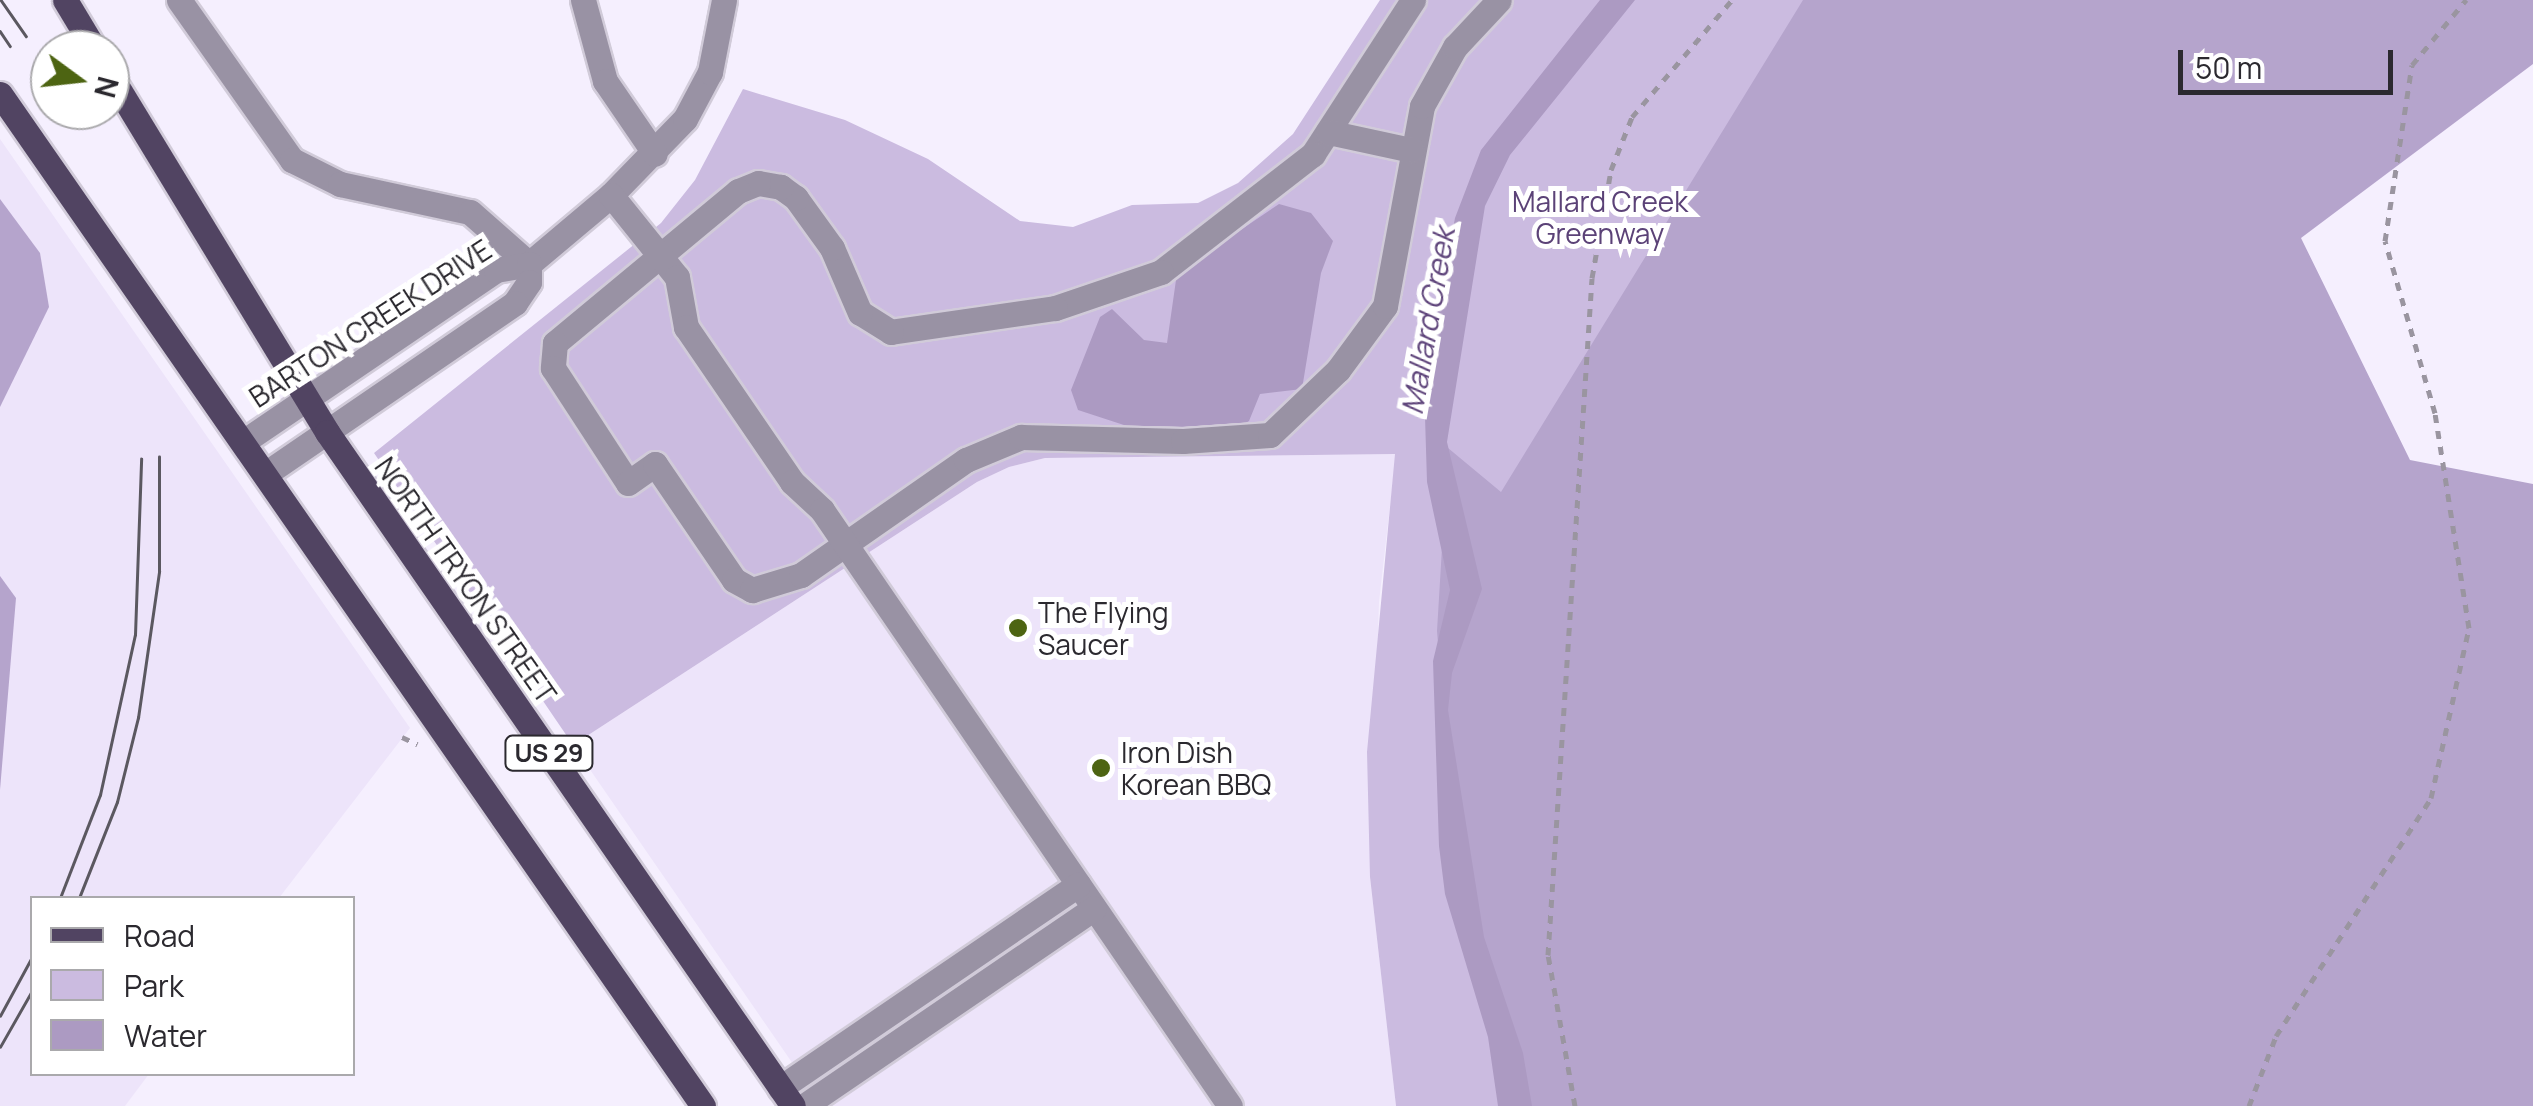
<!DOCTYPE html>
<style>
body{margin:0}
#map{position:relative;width:2533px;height:1106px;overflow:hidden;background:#f5effe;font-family:Manrope,sans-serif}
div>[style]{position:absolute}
.built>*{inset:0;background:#ede4fa}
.green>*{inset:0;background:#cbbbe0}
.forest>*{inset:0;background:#b5a4cc}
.water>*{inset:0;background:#ac9ac2}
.path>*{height:5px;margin-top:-2.5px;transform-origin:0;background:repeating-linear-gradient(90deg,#9a95a0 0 8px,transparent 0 16px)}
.roads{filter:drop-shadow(2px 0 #d1cbd9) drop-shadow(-2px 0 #d1cbd9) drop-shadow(0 2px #d1cbd9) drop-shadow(0 -2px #d1cbd9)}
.minor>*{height:25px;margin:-12.5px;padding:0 12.5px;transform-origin:12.5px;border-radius:12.5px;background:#9992a4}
.major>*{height:25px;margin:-12.5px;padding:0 12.5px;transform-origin:12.5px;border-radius:12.5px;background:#514462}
.tram>*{height:2.5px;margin:-1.25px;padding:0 1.25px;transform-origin:1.25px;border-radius:1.25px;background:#5b5860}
.dots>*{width:28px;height:28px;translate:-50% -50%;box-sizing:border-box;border:5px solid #fff;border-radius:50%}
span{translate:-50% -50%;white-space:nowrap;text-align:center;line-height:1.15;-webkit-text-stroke:10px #fff;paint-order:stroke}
.shield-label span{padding:2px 8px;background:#fff;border:2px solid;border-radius:8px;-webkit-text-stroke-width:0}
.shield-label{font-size:25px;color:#2b292f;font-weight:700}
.park-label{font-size:28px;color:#5b4277}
.street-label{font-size:28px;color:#2b292f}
.poi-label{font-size:28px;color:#2b292f}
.left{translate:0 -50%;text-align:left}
.water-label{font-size:30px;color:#5f457b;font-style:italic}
.legend{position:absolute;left:30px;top:896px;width:325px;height:180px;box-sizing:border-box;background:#fff;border:2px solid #aaa9ac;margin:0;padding:12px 18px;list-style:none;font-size:30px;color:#2b292f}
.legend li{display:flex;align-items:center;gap:20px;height:50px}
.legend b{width:50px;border:2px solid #aaa9ac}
.north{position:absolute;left:30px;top:30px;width:100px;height:100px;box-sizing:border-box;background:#fff;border:2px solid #aaa9ac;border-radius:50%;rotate:105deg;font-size:28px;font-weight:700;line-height:40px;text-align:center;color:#2b292f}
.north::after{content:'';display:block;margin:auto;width:35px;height:45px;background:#4d6412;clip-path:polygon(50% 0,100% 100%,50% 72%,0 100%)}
.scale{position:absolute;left:2178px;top:50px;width:215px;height:45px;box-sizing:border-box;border:5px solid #2b292f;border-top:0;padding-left:12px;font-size:30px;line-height:35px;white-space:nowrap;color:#2b292f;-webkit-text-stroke:8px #fff;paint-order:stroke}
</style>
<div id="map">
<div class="built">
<div style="clip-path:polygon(0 139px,410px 728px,279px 898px,32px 898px,32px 1074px,149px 1074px,125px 1106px,0 1106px)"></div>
<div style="clip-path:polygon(1396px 454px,1379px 602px,1370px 877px,1396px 1106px,822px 1106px,573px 745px,977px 482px,1009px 467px,1045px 458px)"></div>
</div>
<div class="green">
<div style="clip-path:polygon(1380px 0,1982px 0,1683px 1106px,1396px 1106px,1370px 877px,1367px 752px,1395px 454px,1045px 458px,1009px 467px,977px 482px,573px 745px,374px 453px,661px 223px,695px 180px,743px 89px,845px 120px,928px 159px,1020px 221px,1073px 227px,1132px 205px,1198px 203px,1238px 183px,1293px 134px)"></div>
</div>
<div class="forest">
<div style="clip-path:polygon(1803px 0,2533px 0,2533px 64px,2301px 238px,2410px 460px,2533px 484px,2533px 1106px,1503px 1106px,1459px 895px,1437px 631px,1448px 448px,1501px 492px)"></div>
<div style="clip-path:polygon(0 199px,40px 253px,49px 307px,0 407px)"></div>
<div style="clip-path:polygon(0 576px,16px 598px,0 790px)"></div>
</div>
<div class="water">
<div style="clip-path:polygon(1600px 0,1635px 0,1510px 155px,1485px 206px,1447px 442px,1482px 589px,1452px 673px,1448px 710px,1484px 937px,1523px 1053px,1532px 1106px,1498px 1106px,1488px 1037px,1445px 894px,1439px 846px,1433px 661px,1450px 590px,1427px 482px,1424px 384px,1455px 218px,1481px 150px)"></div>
<div style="clip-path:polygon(1279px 204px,1311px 213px,1333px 241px,1321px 273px,1302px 389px,1260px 394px,1249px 421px,1237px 428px,1130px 427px,1078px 410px,1071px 390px,1100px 317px,1112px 309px,1144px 340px,1167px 343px,1177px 273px)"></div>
</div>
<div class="path">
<div style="left:402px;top:737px;width:17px;rotate:25deg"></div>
<div style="left:1575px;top:1106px;width:153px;rotate:-100.1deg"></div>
<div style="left:1548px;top:955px;width:678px;rotate:-86.28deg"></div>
<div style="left:1592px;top:278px;width:110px;rotate:-80deg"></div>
<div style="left:1611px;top:170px;width:57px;rotate:-68.4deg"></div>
<div style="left:1632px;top:117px;width:154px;rotate:-49.5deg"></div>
<div style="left:2249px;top:1106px;width:75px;rotate:-68.9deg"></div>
<div style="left:2276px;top:1036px;width:284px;rotate:-56.9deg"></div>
<div style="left:2431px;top:798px;width:174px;rotate:-77.4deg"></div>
<div style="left:2469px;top:628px;width:218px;rotate:-99deg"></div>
<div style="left:2435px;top:413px;width:179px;rotate:-106.2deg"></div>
<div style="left:2385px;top:241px;width:178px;rotate:-81.3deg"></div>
<div style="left:2412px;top:65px;width:85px;rotate:-50.3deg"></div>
</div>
<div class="roads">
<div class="minor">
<div style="left:179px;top:0;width:196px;rotate:54.8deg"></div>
<div style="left:292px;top:160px;width:54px;rotate:26.6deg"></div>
<div style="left:340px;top:184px;width:133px;rotate:12.2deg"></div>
<div style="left:470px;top:212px;width:79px;rotate:41.4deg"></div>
<div style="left:529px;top:264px;width:107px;rotate:-40.1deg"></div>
<div style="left:611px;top:195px;width:106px;rotate:-45.8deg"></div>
<div style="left:685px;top:119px;width:53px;rotate:-62deg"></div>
<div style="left:710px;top:72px;width:73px;rotate:-79deg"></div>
<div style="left:583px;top:0;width:84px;rotate:74.8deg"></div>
<div style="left:605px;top:81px;width:88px;rotate:55.6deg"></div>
<div style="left:1413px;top:0;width:184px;rotate:123deg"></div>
<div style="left:1313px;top:154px;width:192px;rotate:142.2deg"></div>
<div style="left:1161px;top:272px;width:112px;rotate:161.2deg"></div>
<div style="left:1055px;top:308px;width:166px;rotate:171.7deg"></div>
<div style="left:891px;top:332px;width:36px;rotate:-148deg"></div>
<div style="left:860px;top:313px;width:71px;rotate:-113.3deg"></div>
<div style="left:832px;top:248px;width:62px;rotate:-125.8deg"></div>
<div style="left:796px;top:198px;width:19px;rotate:-144deg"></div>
<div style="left:781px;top:187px;width:23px;rotate:-170deg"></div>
<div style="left:758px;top:183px;width:22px;rotate:158deg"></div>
<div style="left:738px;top:191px;width:238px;rotate:140.3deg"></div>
<div style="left:555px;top:343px;width:25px;rotate:95deg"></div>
<div style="left:553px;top:368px;width:137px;rotate:56.9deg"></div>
<div style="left:628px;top:483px;width:33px;rotate:-35deg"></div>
<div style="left:655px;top:464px;width:140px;rotate:55.7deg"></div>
<div style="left:734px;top:580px;width:21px;rotate:29deg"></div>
<div style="left:752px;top:590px;width:51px;rotate:-17deg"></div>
<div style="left:801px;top:575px;width:201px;rotate:-34.9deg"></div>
<div style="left:966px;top:460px;width:60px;rotate:-22.7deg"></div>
<div style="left:1021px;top:437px;width:162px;rotate:1.4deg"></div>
<div style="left:1183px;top:441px;width:87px;rotate:-3.9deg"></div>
<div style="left:1270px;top:435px;width:94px;rotate:-43.7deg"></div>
<div style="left:1338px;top:370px;width:79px;rotate:-53.7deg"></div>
<div style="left:1385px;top:306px;width:203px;rotate:-79.5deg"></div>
<div style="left:1422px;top:106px;width:68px;rotate:-60.8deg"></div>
<div style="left:1455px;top:47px;width:64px;rotate:-46.9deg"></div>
<div style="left:1328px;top:132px;width:85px;rotate:12.2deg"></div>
<div style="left:611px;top:195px;width:105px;rotate:51.2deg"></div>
<div style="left:677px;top:277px;width:51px;rotate:79.8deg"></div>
<div style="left:686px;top:327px;width:188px;rotate:55.6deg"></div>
<div style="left:792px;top:482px;width:41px;rotate:43deg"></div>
<div style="left:822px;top:510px;width:722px;rotate:55.61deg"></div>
<div style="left:246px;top:440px;width:302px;rotate:-34.2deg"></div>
<div style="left:496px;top:270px;width:34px;rotate:-10deg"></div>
<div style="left:529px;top:264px;width:18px;rotate:90deg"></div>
<div style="left:529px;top:282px;width:25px;rotate:124deg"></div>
<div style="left:515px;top:303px;width:299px;rotate:145.6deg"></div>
<div style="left:780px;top:1088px;width:361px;rotate:-34.3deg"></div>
<div style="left:804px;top:1106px;width:351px;rotate:-34.3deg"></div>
</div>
<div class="major">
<div style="left:65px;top:0;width:58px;rotate:59deg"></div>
<div style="left:110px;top:75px;width:418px;rotate:58.7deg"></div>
<div style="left:327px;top:432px;width:819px;rotate:55.34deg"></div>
<div style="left:0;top:94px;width:1232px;rotate:55.21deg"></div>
</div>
</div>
<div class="tram">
<div style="left:1px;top:0;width:44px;rotate:55.2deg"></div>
<div style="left:0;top:31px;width:18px;rotate:56deg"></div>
<div style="left:60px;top:898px;width:110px;rotate:-68.8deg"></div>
<div style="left:100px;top:795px;width:164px;rotate:-77.7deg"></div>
<div style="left:135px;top:635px;width:176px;rotate:-88deg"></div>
<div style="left:79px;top:898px;width:103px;rotate:-68.4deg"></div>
<div style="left:117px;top:802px;width:87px;rotate:-76deg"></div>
<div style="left:138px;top:718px;width:148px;rotate:-81.8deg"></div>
<div style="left:159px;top:572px;width:115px;rotate:-90deg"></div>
<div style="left:0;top:1016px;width:67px;rotate:-61.5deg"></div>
<div style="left:0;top:1047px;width:64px;rotate:-60.3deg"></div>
</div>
<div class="dots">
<div style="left:1018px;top:628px;background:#4d6412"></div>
<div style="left:1101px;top:768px;background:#4d6412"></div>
</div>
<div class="shield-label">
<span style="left:549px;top:753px">US 29</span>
</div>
<div class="park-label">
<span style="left:1600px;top:217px">Mallard Creek<br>Greenway</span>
</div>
<div class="street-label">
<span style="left:370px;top:323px;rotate:-33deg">BARTON CREEK DRIVE</span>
<span style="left:466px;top:580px;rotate:55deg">NORTH TRYON STREET</span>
</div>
<div class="poi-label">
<span class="left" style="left:1038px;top:628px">The Flying<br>Saucer</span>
<span class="left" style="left:1121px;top:768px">Iron Dish<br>Korean BBQ</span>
</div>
<div class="water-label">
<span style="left:1428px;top:321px;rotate:-80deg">Mallard Creek</span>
</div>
<ul class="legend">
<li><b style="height:12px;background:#514462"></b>Road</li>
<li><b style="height:28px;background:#cbbbe0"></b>Park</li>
<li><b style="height:28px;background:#ac9ac2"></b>Water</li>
</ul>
<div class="north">N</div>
<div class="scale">50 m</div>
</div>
